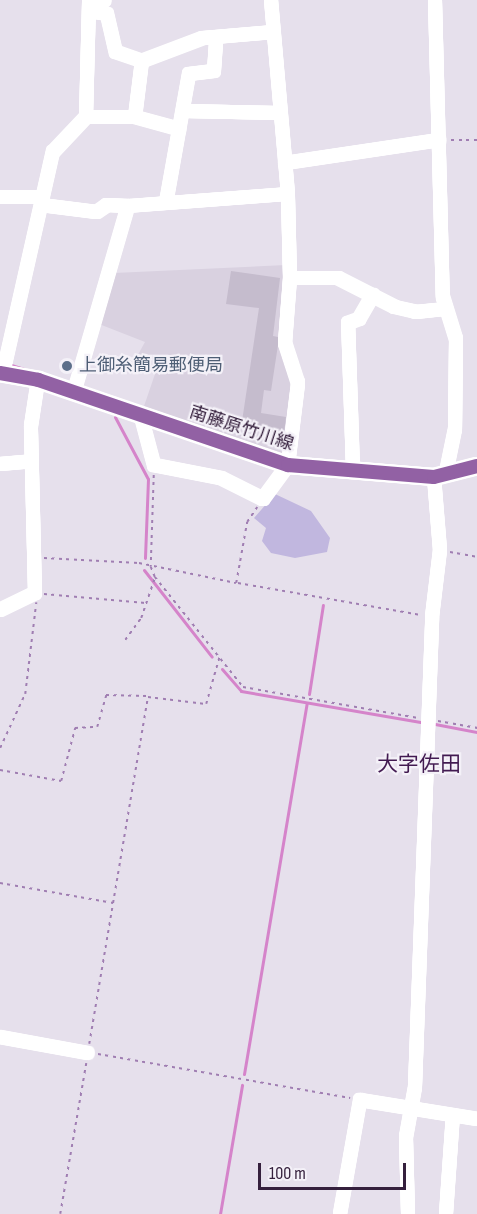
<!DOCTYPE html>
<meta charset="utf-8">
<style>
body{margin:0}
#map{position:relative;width:477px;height:1214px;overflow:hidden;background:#e6e0ec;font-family:"Sofia Sans Condensed","Noto Sans JP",sans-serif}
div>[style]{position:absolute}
.built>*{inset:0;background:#d9d1e0}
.green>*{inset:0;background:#c1b7df}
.stream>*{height:3px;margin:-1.5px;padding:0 1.5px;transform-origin:1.5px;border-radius:1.5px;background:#d584ca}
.building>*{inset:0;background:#c5bccd}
.path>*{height:1.5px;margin-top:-0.75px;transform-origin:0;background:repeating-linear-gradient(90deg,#a07eb2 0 3px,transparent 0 7.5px)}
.roads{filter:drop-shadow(2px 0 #fff) drop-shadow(-2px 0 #fff) drop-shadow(0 2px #fff) drop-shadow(0 -2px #fff)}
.minor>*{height:10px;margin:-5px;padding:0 5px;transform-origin:5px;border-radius:5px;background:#fff}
.major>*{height:14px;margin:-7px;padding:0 7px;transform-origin:7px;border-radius:7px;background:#9261a4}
.dots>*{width:16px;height:16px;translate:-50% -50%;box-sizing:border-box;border:3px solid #f4f1f8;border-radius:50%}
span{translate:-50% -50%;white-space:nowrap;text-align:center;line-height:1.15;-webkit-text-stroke:4.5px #f4f1f8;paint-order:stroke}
.service-label{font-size:18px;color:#4e5e75}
.left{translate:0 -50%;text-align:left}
.street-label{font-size:18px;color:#35203d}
.quarter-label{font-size:21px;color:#421a51}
.scale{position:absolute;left:258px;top:1163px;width:148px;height:27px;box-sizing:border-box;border:3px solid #35203d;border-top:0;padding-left:8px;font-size:18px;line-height:21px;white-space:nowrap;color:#35203d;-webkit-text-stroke:4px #f4f1f8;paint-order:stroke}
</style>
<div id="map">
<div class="built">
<div style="clip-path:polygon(286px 265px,280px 341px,295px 383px,287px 455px,282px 459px,142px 412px,155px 374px,135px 360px,145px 342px,99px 324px,114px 273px)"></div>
</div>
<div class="green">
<div style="clip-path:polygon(275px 494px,311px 511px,330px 538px,327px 552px,295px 558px,271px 553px,262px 541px,266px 528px,254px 518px)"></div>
</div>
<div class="stream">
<div style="left:8px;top:364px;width:43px;rotate:17.6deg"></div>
<div style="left:115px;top:417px;width:70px;rotate:62deg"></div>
<div style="left:148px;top:479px;width:79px;rotate:92.2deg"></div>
<div style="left:144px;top:570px;width:110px;rotate:52deg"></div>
<div style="left:222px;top:669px;width:29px;rotate:49deg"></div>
<div style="left:241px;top:691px;width:182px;rotate:9.8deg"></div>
<div style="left:309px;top:694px;width:90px;rotate:-81.1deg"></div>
<div style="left:435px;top:724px;width:43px;rotate:10.8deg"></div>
<div style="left:244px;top:1074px;width:376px;rotate:-80.4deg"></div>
<div style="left:220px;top:1214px;width:131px;rotate:-80.3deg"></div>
</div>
<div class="building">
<div style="clip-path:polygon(231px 271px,280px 278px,273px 336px,278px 337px,278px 345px,271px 391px,264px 390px,261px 413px,286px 417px,284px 434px,241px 428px,259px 308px,226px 304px)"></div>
</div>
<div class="path">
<div style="left:451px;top:140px;width:26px"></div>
<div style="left:154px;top:475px;width:92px;rotate:91.9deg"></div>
<div style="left:151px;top:567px;width:11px;rotate:68deg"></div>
<div style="left:155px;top:577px;width:141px;rotate:51.3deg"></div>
<div style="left:243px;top:687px;width:178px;rotate:10deg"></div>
<div style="left:450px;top:552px;width:27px;rotate:10deg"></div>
<div style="left:44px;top:558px;width:95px;rotate:3deg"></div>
<div style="left:139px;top:563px;width:99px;rotate:11.7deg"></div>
<div style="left:236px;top:583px;width:62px;rotate:-79.8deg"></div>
<div style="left:247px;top:522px;width:18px;rotate:-56deg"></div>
<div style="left:238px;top:583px;width:187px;rotate:9.9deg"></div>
<div style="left:44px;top:594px;width:102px;rotate:5deg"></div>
<div style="left:125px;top:640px;width:27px;rotate:-54deg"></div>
<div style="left:141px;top:618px;width:43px;rotate:-71.1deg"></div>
<div style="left:438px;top:721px;width:40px;rotate:10deg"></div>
<div style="left:0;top:748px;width:60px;rotate:-65.2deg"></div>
<div style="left:25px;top:694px;width:92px;rotate:-83.1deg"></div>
<div style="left:0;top:770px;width:62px;rotate:10.2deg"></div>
<div style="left:61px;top:781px;width:55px;rotate:-75.2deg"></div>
<div style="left:75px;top:728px;width:22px;rotate:-3deg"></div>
<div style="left:97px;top:727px;width:33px;rotate:-74deg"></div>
<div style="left:106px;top:695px;width:41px;rotate:1.4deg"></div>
<div style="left:0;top:883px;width:115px;rotate:10deg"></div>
<div style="left:89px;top:1044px;width:352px;rotate:-80.4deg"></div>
<div style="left:148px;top:697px;width:58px;rotate:6.9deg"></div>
<div style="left:206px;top:704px;width:48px;rotate:-74.2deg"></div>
<div style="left:98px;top:1054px;width:256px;rotate:9.9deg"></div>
<div style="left:60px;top:1214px;width:153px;rotate:-80.2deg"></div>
</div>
<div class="roads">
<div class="minor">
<div style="left:435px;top:0;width:297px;rotate:88.5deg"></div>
<div style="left:443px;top:297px;width:44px;rotate:72.8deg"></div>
<div style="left:456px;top:339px;width:90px;rotate:90.6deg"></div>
<div style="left:455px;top:429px;width:45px;rotate:101.6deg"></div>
<div style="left:89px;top:11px;width:18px;rotate:9deg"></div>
<div style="left:107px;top:14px;width:39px;rotate:77deg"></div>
<div style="left:116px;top:52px;width:28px;rotate:19deg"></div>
<div style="left:142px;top:61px;width:65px;rotate:-20.7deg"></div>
<div style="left:203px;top:38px;width:71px;rotate:-4.8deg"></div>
<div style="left:89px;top:11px;width:19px;rotate:-35deg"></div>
<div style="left:184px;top:111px;width:95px;rotate:1.2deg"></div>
<div style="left:86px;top:117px;width:49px"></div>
<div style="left:135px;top:117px;width:56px;rotate:-82.9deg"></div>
<div style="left:135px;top:117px;width:46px;rotate:15.3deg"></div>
<div style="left:285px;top:163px;width:156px;rotate:-8.5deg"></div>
<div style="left:0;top:197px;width:42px"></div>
<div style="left:166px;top:203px;width:131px;rotate:-79.9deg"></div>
<div style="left:189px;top:74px;width:25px;rotate:-7deg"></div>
<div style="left:214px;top:71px;width:31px;rotate:-86deg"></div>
<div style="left:41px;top:205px;width:56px;rotate:7.1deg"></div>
<div style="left:97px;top:212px;width:12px;rotate:-35deg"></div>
<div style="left:107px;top:205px;width:21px;rotate:3deg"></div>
<div style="left:290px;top:278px;width:48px"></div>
<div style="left:338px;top:278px;width:64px;rotate:27deg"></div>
<div style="left:395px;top:307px;width:22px;rotate:13deg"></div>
<div style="left:416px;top:312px;width:30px;rotate:-6deg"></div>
<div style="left:3px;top:373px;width:227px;rotate:-77.3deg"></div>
<div style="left:53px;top:152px;width:48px;rotate:-46.7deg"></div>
<div style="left:86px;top:117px;width:117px;rotate:-88.5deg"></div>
<div style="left:74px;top:392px;width:194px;rotate:-73.8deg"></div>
<div style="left:128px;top:206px;width:160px;rotate:-4.3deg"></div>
<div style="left:141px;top:416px;width:51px;rotate:75.1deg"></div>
<div style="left:154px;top:465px;width:68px;rotate:11deg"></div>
<div style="left:221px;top:478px;width:47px;rotate:26.6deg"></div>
<div style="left:263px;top:499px;width:42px;rotate:-53.7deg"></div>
<div style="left:288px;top:465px;width:83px;rotate:-83deg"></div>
<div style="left:298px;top:383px;width:42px;rotate:-108deg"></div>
<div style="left:285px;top:343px;width:65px;rotate:-85.6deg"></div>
<div style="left:290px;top:278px;width:84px;rotate:-91.4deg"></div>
<div style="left:288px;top:194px;width:195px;rotate:-95deg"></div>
<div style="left:0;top:464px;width:32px;rotate:-5deg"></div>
<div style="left:353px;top:470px;width:147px;rotate:-91.9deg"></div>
<div style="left:348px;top:323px;width:12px;rotate:-20deg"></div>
<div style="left:359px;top:319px;width:28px;rotate:-60deg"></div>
<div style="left:0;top:610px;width:39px;rotate:-26deg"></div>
<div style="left:35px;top:593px;width:167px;rotate:-91.4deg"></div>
<div style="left:31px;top:426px;width:47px;rotate:-81.3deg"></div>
<div style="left:0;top:1037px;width:89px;rotate:10.3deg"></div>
<div style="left:340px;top:1214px;width:116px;rotate:-80deg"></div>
<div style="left:360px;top:1100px;width:119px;rotate:9.2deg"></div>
<div style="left:408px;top:1214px;width:77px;rotate:-91.5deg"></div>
<div style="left:406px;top:1137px;width:51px;rotate:-79.8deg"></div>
<div style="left:415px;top:1087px;width:470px;rotate:-87.9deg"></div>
<div style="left:432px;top:617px;width:67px;rotate:-83.2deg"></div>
<div style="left:440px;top:550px;width:73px;rotate:-94.7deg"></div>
<div style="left:446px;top:1214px;width:99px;rotate:-86deg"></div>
</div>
<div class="major">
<div style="left:0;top:373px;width:39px;rotate:10deg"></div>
<div style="left:38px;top:380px;width:264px;rotate:18.8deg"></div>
<div style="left:288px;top:465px;width:146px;rotate:4.7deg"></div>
<div style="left:434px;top:477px;width:44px;rotate:-14.3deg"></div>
</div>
</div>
<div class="dots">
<div style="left:67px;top:366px;background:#5c6f8a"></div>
</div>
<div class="service-label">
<span class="left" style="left:79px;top:366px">上御糸簡易郵便局</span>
</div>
<div class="street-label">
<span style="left:241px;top:429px;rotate:18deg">南藤原竹川線</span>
</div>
<div class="quarter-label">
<span style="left:419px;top:765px">大字佐田</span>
</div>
<div class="scale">100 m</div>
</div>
